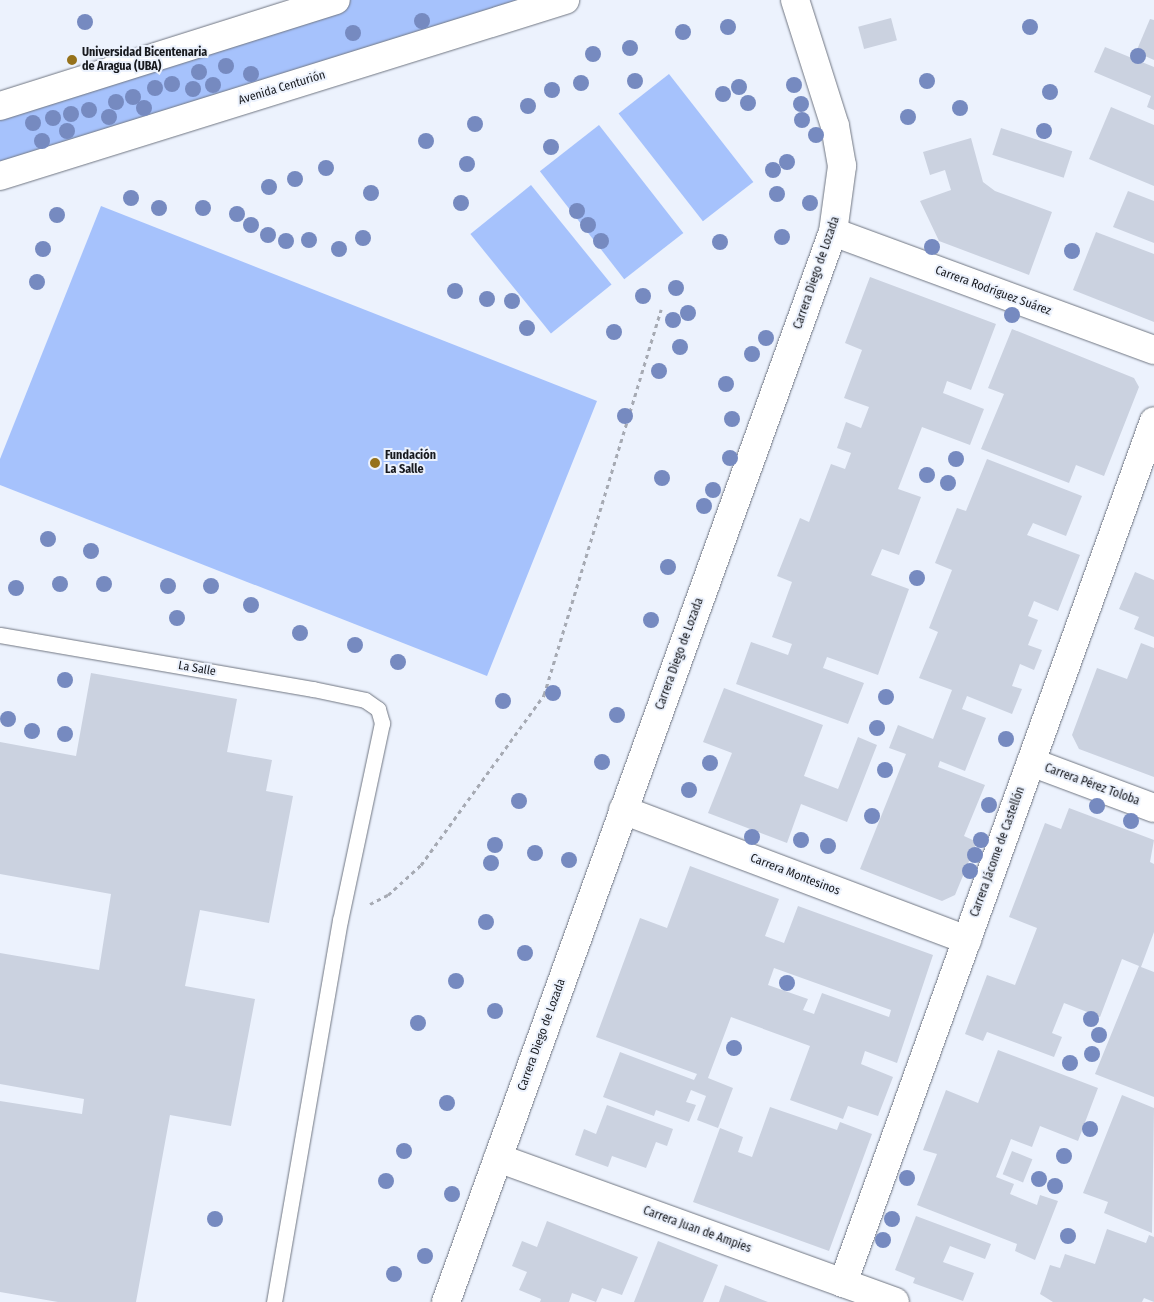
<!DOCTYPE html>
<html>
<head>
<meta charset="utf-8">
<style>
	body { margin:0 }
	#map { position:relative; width:1154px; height:1302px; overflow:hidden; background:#ecf2fd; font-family:"Fira Sans Condensed",sans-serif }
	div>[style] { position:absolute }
	.green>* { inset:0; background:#a6c2fc; transform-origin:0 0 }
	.building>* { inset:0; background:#cbd2e0; transform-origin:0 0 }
	.path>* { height:3px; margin-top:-1.5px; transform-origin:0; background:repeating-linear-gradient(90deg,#a6aab3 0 4px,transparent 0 8px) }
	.roads { filter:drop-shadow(0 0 1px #707682) drop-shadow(0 0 1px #707682) }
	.lane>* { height:15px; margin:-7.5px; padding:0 7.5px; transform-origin:7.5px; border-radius:7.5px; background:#fff }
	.street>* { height:28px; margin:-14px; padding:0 14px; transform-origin:14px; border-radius:14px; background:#fff }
	.trees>* { width:16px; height:16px; margin:-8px; border-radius:50%; background:#768ac0 }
	.dots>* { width:14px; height:14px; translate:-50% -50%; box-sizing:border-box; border:2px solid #ecf2fd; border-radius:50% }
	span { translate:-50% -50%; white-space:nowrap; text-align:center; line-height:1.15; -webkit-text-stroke:4px #ecf2fd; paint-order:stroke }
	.poi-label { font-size:12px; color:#17191e; font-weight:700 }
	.left { translate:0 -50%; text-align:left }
	.street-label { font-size:12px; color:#17191e }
</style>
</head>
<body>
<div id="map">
	<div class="green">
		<div style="clip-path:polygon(336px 0,565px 0,0 176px,0 106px)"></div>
		<div style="left:669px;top:74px;width:137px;height:64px;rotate:52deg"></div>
		<div style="left:599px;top:125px;width:137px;height:75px;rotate:52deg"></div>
		<div style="left:531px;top:185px;width:128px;height:78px;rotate:51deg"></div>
		<div style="clip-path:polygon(101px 206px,597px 401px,487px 676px,0 485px,0 459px)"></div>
	</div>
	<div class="building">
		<div style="left:891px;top:18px;width:23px;height:34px;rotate:75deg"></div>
		<div style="clip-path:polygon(1150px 19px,1154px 20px,1154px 60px,1136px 52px)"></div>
		<div style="clip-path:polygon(1105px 47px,1154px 67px,1154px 110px,1147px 107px,1151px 96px,1094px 72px)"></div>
		<div style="clip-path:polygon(1111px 107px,1154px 125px,1154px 186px,1089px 159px)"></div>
		<div style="left:1001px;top:128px;width:75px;height:28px;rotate:18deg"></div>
		<div style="clip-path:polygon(971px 138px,983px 182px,995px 191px,1052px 212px,1029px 275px,939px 241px,920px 201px,951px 190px,945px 170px,930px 175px,923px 152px)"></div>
		<div style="clip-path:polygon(1128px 191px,1154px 201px,1154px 243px,1113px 227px)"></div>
		<div style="clip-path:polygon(1096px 232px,1154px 254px,1154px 322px,1073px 290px)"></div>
		<div style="clip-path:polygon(870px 277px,996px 324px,971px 390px,947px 381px,943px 393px,984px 409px,970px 445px,922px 427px,898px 489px,921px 497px,899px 555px,882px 549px,871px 575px,909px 589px,878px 675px,827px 657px,823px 668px,864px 683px,848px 724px,736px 684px,751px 642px,788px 655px,792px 644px,772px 637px,792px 582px,777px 576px,800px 518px,809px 522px,831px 464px,845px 469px,851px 453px,837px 448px,846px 422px,861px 428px,869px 407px,844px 398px,862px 350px,845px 343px)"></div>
		<div style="clip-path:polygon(1012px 329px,1134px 378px,1139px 387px,1104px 476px,1076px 465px,1069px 483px,981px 449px,1004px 394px,988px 388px)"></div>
		<div style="clip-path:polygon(987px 459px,1082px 496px,1066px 536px,1033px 523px,1027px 535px,1080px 555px,1058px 611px,1034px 601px,1028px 616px,1038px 620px,1028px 645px,1042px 650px,1034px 670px,1020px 664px,1012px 686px,1022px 689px,1012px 714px,967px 696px,962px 709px,986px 718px,965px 771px,940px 761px,938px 767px,985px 785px,964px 836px,977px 842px,955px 895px,942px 901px,860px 869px,906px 754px,889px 748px,898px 725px,933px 739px,952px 690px,919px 678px,938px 632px,929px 628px,952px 570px,935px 563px,957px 508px,966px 511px)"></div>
		<div style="clip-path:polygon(1135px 572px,1154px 580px,1154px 637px,1134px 629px,1139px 617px,1119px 609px)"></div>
		<div style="clip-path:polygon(1141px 643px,1154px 648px,1154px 777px,1079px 749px,1072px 735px,1097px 668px,1127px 679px)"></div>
		<div style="clip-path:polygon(91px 673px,237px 699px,227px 752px,272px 760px,266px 791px,293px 796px,269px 923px,200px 910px,185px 986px,255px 999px,231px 1126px,170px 1115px,136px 1302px,58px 1302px,0 1292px,0 1101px,82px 1114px,84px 1099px,0 1084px,0 953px,99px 970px,111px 894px,0 874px,0 742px,76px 756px)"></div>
		<div style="clip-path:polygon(724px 688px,823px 725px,804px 776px,838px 789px,858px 737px,877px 745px,847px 822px,801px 804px,787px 843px,708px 813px,732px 753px,703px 742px)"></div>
		<div style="clip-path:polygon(1069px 808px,1154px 840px,1150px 862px,1154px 864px,1154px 932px,1141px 967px,1154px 972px,1154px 1097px,1095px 1074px,1139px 966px,1122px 959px,1100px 1017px,1064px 1003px,1052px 1033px,1062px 1037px,1054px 1057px,987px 1032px,983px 1041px,965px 1034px,987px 975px,1015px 985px,1037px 928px,1009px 917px,1045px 823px,1061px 829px)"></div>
		<div style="clip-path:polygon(evenodd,690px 866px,779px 899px,765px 936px,784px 943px,798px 906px,933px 955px,897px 1063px,865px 1051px,861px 1064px,893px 1077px,878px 1116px,848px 1106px,843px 1119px,790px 1100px,810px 1046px,731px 1017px,708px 1078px,733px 1088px,718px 1128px,697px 1120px,706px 1096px,691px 1090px,686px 1102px,696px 1105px,689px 1122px,656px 1110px,654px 1116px,603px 1097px,620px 1052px,694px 1080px,697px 1074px,596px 1037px,640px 918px,667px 928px,690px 866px,774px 968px,891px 1010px,889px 1017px,822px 993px,814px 1014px,803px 1010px,808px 999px,768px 985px,774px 968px)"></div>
		<div style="clip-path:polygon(998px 1050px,1098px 1088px,1078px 1141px,1040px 1126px,1032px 1147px,1011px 1139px,996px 1177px,1014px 1184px,1010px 1194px,1037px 1205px,1040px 1195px,1058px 1201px,1035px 1260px,1015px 1251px,1017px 1244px,917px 1205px,937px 1154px,923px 1150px,946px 1090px,978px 1103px)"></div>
		<div style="clip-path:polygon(1122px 1095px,1154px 1108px,1152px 1233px,1104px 1213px,1108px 1202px,1083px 1193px)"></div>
		<div style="clip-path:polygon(607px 1105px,673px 1129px,667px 1146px,656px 1142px,646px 1168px,612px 1156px,608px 1167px,575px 1155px,584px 1129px,596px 1134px)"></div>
		<div style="clip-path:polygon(770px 1107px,837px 1130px,840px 1122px,872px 1134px,829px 1251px,693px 1202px,720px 1128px,743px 1137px,738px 1152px,752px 1157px)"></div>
		<div style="left:1012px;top:1151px;width:22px;height:25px;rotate:22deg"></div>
		<div style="clip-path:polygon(916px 1216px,991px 1244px,985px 1259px,950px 1246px,943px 1262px,974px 1273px,963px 1301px,913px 1283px,915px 1278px,895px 1270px)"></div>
		<div style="clip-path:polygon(547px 1221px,638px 1257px,622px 1295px,602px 1288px,596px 1302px,572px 1293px,569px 1302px,540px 1302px,541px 1299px,519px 1290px,527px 1272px,512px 1266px,522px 1241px,537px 1247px)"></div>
		<div style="clip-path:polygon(1107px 1229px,1146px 1243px,1149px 1235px,1154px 1237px,1154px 1302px,1144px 1298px,1142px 1302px,1053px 1302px,1040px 1294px,1050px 1265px,1060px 1268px,1065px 1254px,1095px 1264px)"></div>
		<div style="clip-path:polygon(658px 1241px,718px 1265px,703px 1302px,634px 1302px)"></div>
		<div style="clip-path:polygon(725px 1285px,768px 1302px,719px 1302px)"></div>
	</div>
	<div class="path">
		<div style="left:370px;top:904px;width:20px;rotate:-27deg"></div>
		<div style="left:388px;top:895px;width:45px;rotate:-42.3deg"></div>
		<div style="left:421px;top:865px;width:210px;rotate:-54.1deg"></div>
		<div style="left:544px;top:695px;width:403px;rotate:-73.1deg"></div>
	</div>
	<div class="roads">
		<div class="lane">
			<div style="left:0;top:635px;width:318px;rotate:9.8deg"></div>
			<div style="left:313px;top:689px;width:53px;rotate:11.9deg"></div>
			<div style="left:365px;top:700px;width:16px;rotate:35deg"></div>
			<div style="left:378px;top:709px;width:15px;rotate:74deg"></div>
			<div style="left:382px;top:723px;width:201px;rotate:102deg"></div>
			<div style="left:340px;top:920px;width:388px;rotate:99.8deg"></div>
		</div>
		<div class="street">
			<div style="left:0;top:106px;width:352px;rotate:-17.5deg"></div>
			<div style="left:0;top:176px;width:592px;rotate:-17.3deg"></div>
			<div style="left:833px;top:232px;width:342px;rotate:20.2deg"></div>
			<div style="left:1031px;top:762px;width:131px;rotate:20.5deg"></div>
			<div style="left:623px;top:810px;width:368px;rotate:20.7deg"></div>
			<div style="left:498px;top:1158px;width:422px;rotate:19.9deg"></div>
			<div style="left:843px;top:1283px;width:916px;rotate:-70.16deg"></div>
			<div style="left:446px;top:1302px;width:1138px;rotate:-70.12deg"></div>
			<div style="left:833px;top:232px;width:67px;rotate:-82.2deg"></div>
			<div style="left:842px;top:166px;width:41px;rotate:-99.9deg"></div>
			<div style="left:835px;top:126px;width:132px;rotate:-107.6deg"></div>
		</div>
	</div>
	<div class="trees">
		<div style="left:422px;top:21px"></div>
		<div style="left:85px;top:22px"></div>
		<div style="left:728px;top:27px"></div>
		<div style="left:1030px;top:27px"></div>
		<div style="left:683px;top:32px"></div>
		<div style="left:353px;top:33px"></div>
		<div style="left:630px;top:48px"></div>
		<div style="left:593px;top:54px"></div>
		<div style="left:1138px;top:56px"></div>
		<div style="left:226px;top:66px"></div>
		<div style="left:199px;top:72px"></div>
		<div style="left:251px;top:74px"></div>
		<div style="left:635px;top:81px"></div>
		<div style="left:927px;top:81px"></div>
		<div style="left:581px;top:83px"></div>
		<div style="left:172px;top:84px"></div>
		<div style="left:213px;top:85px"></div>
		<div style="left:794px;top:85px"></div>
		<div style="left:739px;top:87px"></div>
		<div style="left:155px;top:88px"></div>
		<div style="left:193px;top:89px"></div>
		<div style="left:552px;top:90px"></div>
		<div style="left:1050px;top:92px"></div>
		<div style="left:723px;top:94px"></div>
		<div style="left:133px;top:97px"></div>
		<div style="left:116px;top:102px"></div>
		<div style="left:748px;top:103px"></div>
		<div style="left:801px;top:104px"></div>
		<div style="left:528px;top:106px"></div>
		<div style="left:144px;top:108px"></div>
		<div style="left:960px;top:108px"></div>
		<div style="left:89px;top:110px"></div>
		<div style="left:71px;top:114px"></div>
		<div style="left:109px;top:117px"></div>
		<div style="left:908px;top:117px"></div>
		<div style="left:53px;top:118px"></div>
		<div style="left:802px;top:120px"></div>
		<div style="left:33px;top:123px"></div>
		<div style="left:475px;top:124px"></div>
		<div style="left:67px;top:131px"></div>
		<div style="left:1044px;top:131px"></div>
		<div style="left:816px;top:135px"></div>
		<div style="left:42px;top:141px"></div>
		<div style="left:426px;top:141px"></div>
		<div style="left:551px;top:147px"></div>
		<div style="left:787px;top:162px"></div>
		<div style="left:467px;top:164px"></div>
		<div style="left:326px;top:168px"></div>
		<div style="left:773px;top:170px"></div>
		<div style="left:295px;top:179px"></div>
		<div style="left:269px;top:187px"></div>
		<div style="left:371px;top:193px"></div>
		<div style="left:777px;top:194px"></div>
		<div style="left:131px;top:198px"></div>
		<div style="left:461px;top:203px"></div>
		<div style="left:810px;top:203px"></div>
		<div style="left:159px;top:208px"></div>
		<div style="left:203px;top:208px"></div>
		<div style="left:577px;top:211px"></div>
		<div style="left:237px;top:214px"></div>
		<div style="left:57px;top:215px"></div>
		<div style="left:251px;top:225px"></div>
		<div style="left:588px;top:225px"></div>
		<div style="left:268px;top:235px"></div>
		<div style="left:782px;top:237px"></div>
		<div style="left:363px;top:238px"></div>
		<div style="left:309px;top:240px"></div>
		<div style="left:286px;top:241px"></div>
		<div style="left:601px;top:241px"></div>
		<div style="left:720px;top:242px"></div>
		<div style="left:932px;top:247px"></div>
		<div style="left:43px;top:249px"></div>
		<div style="left:339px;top:249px"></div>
		<div style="left:1072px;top:251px"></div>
		<div style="left:37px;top:282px"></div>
		<div style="left:676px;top:288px"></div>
		<div style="left:455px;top:291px"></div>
		<div style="left:643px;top:296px"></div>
		<div style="left:487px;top:299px"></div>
		<div style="left:512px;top:301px"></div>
		<div style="left:688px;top:313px"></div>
		<div style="left:1012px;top:315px"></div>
		<div style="left:673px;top:320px"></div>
		<div style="left:527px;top:328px"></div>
		<div style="left:614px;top:332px"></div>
		<div style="left:766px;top:338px"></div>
		<div style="left:680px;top:347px"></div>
		<div style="left:752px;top:354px"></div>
		<div style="left:659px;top:371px"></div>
		<div style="left:726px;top:384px"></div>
		<div style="left:625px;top:416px"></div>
		<div style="left:732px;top:419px"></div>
		<div style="left:730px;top:458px"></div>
		<div style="left:956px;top:459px"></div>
		<div style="left:927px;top:475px"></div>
		<div style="left:662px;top:478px"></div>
		<div style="left:948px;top:483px"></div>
		<div style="left:713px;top:490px"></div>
		<div style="left:704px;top:506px"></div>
		<div style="left:48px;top:539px"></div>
		<div style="left:91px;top:551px"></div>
		<div style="left:668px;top:567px"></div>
		<div style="left:917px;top:578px"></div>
		<div style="left:60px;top:584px"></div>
		<div style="left:104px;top:584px"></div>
		<div style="left:168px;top:586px"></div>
		<div style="left:211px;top:586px"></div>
		<div style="left:16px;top:588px"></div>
		<div style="left:251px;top:605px"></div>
		<div style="left:177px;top:618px"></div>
		<div style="left:651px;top:620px"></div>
		<div style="left:300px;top:633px"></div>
		<div style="left:355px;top:645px"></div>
		<div style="left:398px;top:662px"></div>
		<div style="left:65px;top:680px"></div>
		<div style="left:553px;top:693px"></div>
		<div style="left:886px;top:697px"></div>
		<div style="left:503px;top:701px"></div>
		<div style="left:617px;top:715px"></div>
		<div style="left:8px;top:719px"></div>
		<div style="left:877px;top:728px"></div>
		<div style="left:32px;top:731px"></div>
		<div style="left:65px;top:734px"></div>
		<div style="left:1006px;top:739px"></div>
		<div style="left:602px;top:762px"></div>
		<div style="left:710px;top:763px"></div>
		<div style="left:885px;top:770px"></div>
		<div style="left:689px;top:790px"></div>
		<div style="left:519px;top:801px"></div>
		<div style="left:989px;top:805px"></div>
		<div style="left:1097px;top:806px"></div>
		<div style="left:872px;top:816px"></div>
		<div style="left:1131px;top:821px"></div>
		<div style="left:752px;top:837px"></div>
		<div style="left:801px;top:840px"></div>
		<div style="left:981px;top:840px"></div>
		<div style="left:495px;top:845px"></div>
		<div style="left:828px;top:846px"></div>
		<div style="left:535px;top:853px"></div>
		<div style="left:975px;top:855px"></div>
		<div style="left:569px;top:860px"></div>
		<div style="left:491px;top:863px"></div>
		<div style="left:970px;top:871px"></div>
		<div style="left:486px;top:922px"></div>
		<div style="left:525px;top:953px"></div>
		<div style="left:456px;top:981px"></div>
		<div style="left:787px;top:983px"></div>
		<div style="left:495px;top:1011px"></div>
		<div style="left:1091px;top:1019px"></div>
		<div style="left:418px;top:1023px"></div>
		<div style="left:1099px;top:1035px"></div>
		<div style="left:734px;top:1048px"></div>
		<div style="left:1092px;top:1054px"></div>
		<div style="left:1070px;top:1063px"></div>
		<div style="left:447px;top:1103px"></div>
		<div style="left:1090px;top:1129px"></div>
		<div style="left:404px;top:1151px"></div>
		<div style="left:1064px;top:1156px"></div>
		<div style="left:907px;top:1178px"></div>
		<div style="left:1039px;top:1179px"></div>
		<div style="left:386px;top:1181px"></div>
		<div style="left:1055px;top:1186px"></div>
		<div style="left:452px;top:1194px"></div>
		<div style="left:215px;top:1219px"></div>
		<div style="left:892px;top:1219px"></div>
		<div style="left:1068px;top:1236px"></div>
		<div style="left:883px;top:1240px"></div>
		<div style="left:425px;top:1256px"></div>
		<div style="left:394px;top:1274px"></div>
	</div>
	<div class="dots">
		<div style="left:72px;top:60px;background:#96721b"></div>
		<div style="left:375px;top:463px;background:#96721b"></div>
	</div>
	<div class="poi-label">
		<span class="left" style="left:82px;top:60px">Universidad Bicentenaria<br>de Aragua (UBA)</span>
		<span class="left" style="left:385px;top:463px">Fundación<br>La Salle</span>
	</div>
	<div class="street-label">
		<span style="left:282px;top:88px;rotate:-17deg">Avenida Centurión</span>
		<span style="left:817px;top:273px;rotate:-71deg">Carrera Diego de Lozada</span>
		<span style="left:993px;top:291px;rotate:20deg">Carrera Rodríguez Suárez</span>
		<span style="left:680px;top:654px;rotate:-70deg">Carrera Diego de Lozada</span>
		<span style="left:197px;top:669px;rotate:10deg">La Salle</span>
		<span style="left:1092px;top:785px;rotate:20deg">Carrera Pérez Toloba</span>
		<span style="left:998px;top:852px;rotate:-70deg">Carrera Jácome de Castellón</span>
		<span style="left:795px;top:875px;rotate:21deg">Carrera Montesinos</span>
		<span style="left:542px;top:1035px;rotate:-70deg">Carrera Diego de Lozada</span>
		<span style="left:697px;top:1230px;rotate:20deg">Carrera Juan de Ampies</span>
	</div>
</div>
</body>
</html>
